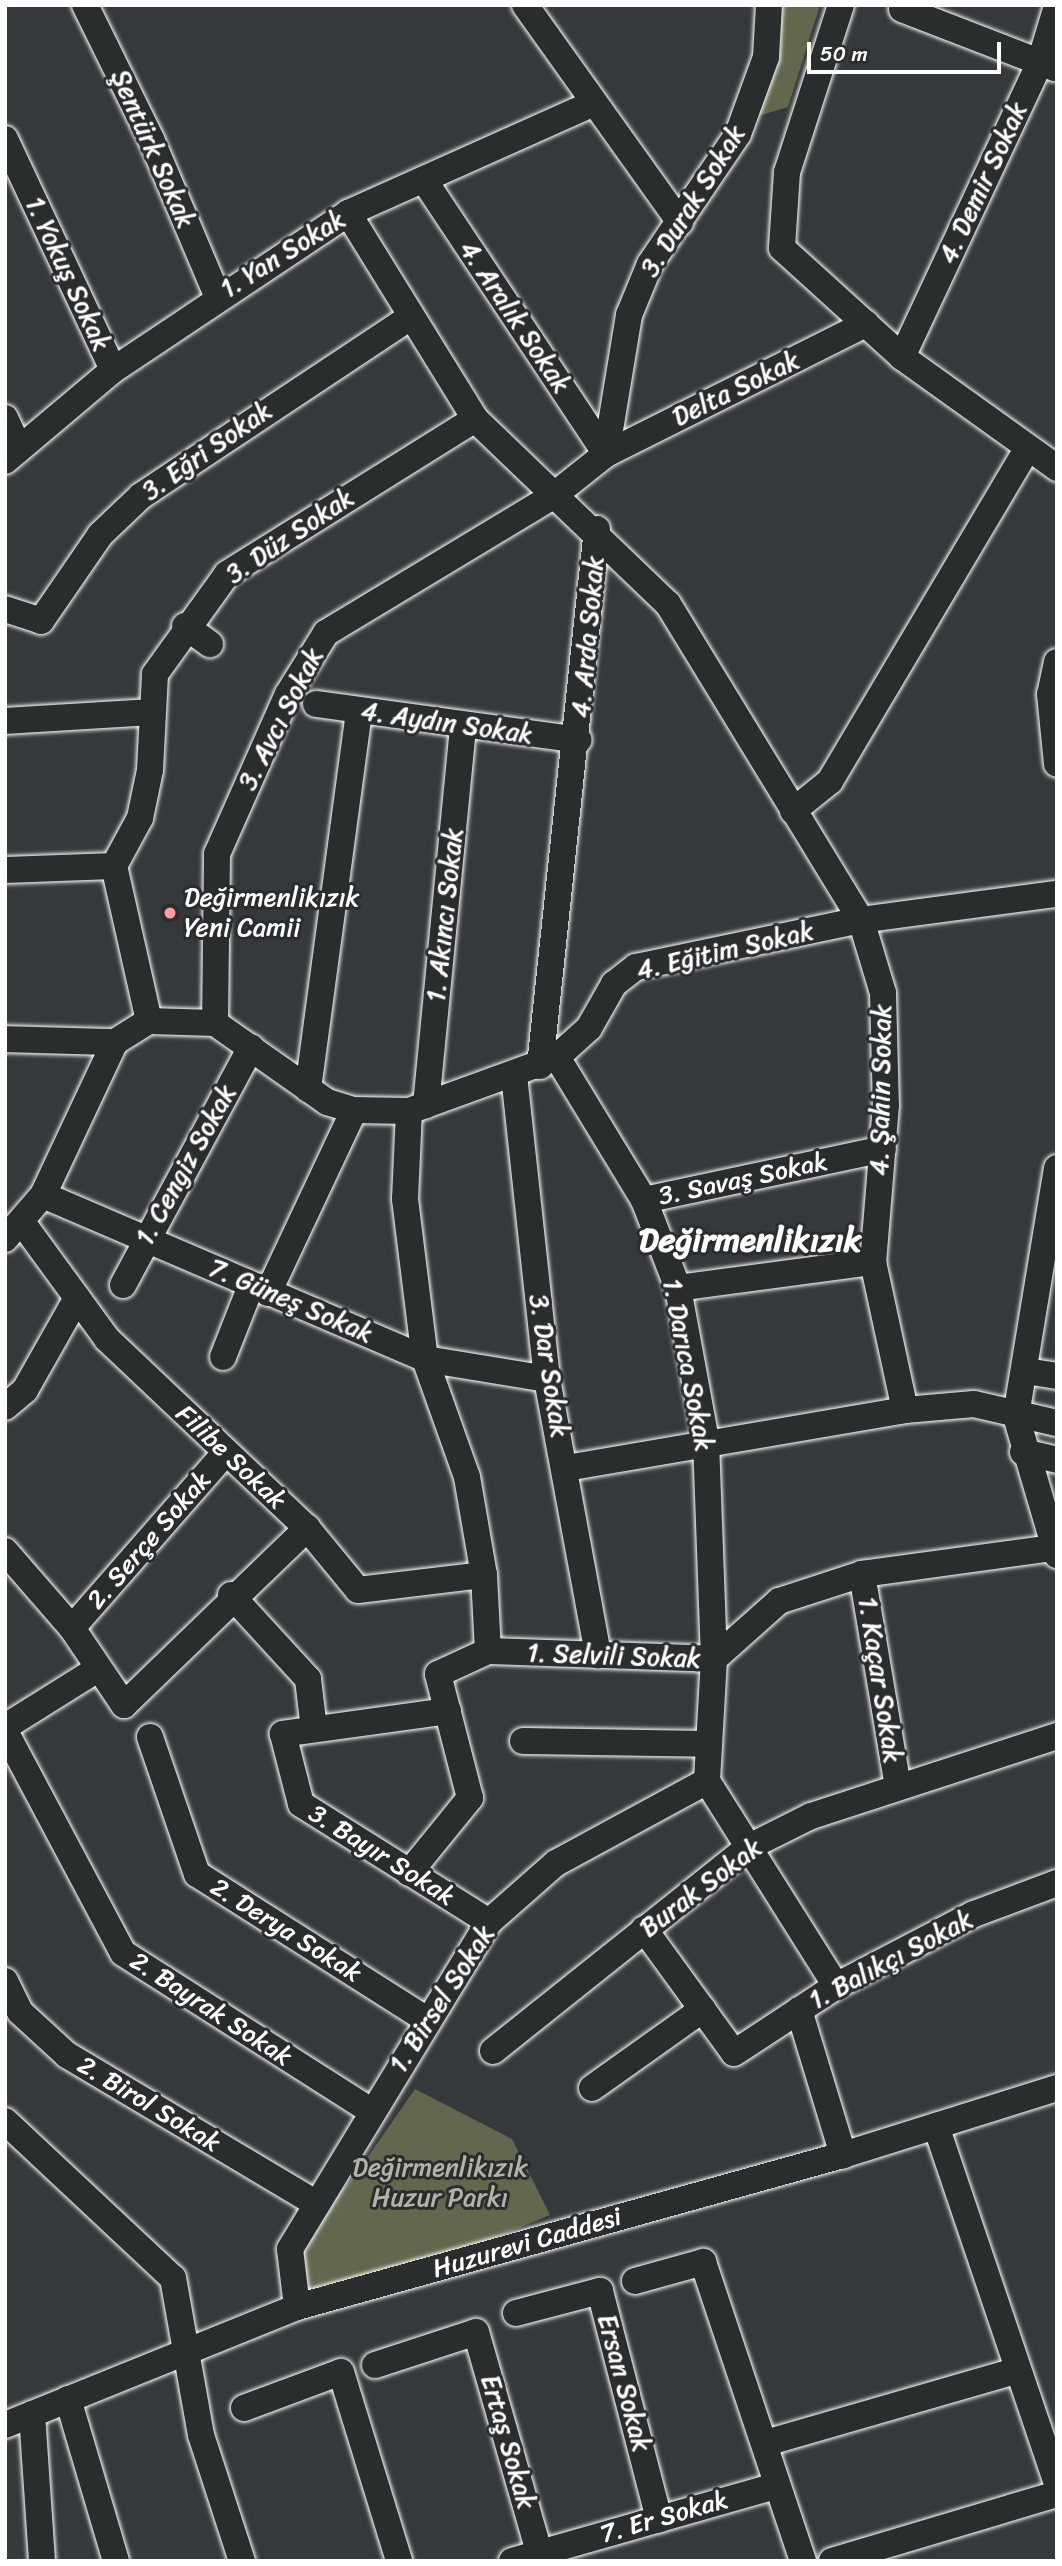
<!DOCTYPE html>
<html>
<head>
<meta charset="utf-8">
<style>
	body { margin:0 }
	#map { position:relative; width:1062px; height:2566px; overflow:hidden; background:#35393c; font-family:Sriracha,sans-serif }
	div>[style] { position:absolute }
	.green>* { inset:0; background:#62684e }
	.roads { filter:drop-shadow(0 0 2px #fff) drop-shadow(0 0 2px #fff) }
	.minor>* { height:26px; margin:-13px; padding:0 13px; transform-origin:13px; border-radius:13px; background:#2a2d2e }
	.dots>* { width:19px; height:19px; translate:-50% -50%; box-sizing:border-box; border:4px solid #2a2d2e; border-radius:50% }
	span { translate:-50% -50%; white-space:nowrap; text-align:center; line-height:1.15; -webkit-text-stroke:6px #2a2d2e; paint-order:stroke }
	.street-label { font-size:26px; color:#fff }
	.poi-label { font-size:26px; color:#fff }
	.left { translate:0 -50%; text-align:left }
	.park-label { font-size:26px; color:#b0b4a6 }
	.district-label { font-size:33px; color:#fff; font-weight:700 }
	.frame { position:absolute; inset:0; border:7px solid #fff; pointer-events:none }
	.scale { position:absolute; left:807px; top:42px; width:194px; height:32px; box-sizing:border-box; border:4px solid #fff; border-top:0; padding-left:9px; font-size:21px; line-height:24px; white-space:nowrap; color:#fff; -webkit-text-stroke:5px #2a2d2e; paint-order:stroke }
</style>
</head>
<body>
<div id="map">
	<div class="green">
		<div style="clip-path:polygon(778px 5px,820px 5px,788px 107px,754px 117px)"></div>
		<div style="clip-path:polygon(415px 2089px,512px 2139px,550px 2215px,389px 2282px,297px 2307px,290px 2249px,356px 2174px)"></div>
	</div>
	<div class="roads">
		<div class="minor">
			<div style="left:85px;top:5px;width:149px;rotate:63.8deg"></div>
			<div style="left:151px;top:139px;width:169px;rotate:67.1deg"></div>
			<div style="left:525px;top:5px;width:267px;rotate:54.5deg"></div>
			<div style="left:841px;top:5px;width:176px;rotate:107.9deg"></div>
			<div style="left:787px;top:172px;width:76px;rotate:93.8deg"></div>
			<div style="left:782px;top:248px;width:162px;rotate:42.2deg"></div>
			<div style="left:902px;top:357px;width:191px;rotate:35.6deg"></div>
			<div style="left:902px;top:9px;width:164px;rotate:21.1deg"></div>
			<div style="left:5px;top:139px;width:255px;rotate:64.9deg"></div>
			<div style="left:424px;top:180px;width:329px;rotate:56.4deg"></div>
			<div style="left:606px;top:454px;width:291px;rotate:-26.6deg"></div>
			<div style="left:348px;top:213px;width:242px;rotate:58.3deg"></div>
			<div style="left:475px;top:419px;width:267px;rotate:43.8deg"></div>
			<div style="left:668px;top:604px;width:370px;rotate:58.6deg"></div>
			<div style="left:861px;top:920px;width:76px;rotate:73.2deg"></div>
			<div style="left:883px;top:993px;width:112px;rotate:88.5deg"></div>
			<div style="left:886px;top:1105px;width:158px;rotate:94.7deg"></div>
			<div style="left:873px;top:1262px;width:151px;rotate:77.8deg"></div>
			<div style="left:905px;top:1410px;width:69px;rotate:-5deg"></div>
			<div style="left:974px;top:1404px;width:85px;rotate:12.9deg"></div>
			<div style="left:902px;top:357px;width:326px;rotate:-64.9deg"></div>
			<div style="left:1040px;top:62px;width:59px;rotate:-73.1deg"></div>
			<div style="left:5px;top:418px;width:33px;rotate:65deg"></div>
			<div style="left:5px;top:461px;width:141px;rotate:-40.1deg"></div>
			<div style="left:113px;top:370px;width:283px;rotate:-33.7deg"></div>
			<div style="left:348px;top:213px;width:269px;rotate:-24.1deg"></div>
			<div style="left:5px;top:609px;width:38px;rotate:18deg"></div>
			<div style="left:41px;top:621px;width:104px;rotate:-55.5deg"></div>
			<div style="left:100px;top:535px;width:57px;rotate:-43.6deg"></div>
			<div style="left:141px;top:496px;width:320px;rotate:-33.6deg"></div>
			<div style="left:185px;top:626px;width:31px;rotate:36deg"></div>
			<div style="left:1057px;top:662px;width:33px;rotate:102deg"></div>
			<div style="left:1050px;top:694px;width:70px;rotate:84.3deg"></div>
			<div style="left:316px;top:704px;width:265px;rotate:7.8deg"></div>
			<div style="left:5px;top:721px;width:147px;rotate:-3.5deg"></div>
			<div style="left:793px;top:811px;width:48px;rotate:-39deg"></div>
			<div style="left:830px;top:781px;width:386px;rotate:-59.3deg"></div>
			<div style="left:5px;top:870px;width:109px;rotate:-2.1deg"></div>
			<div style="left:149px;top:1021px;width:159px;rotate:-102.7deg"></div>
			<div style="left:114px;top:866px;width:55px;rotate:-61.6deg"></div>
			<div style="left:140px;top:818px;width:49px;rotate:-78.2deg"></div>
			<div style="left:150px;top:770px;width:96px;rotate:-87deg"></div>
			<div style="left:155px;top:674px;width:123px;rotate:-54.2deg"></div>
			<div style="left:227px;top:574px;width:292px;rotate:-32deg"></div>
			<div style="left:215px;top:1023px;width:169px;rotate:-89.3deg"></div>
			<div style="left:217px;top:854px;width:175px;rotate:-66.1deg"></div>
			<div style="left:288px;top:694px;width:72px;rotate:-58.1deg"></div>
			<div style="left:326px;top:633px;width:265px;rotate:-31.1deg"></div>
			<div style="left:553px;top:496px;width:68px;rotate:-38.4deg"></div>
			<div style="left:606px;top:454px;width:141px;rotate:-80.6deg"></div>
			<div style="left:629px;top:315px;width:55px;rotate:-67.6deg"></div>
			<div style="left:650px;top:264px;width:157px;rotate:-55.9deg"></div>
			<div style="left:738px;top:134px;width:82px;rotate:-70deg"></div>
			<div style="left:766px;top:57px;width:52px;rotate:-86.7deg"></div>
			<div style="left:5px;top:1039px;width:110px;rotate:1.6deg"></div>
			<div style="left:557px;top:1057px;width:167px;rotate:58.7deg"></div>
			<div style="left:644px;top:1200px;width:94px;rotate:68.9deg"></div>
			<div style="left:678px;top:1288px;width:156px;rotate:79.6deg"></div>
			<div style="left:706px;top:1441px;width:218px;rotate:87.9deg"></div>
			<div style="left:540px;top:1066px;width:540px;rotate:-83.94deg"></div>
			<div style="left:514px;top:1075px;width:306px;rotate:83.8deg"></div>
			<div style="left:547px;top:1379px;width:281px;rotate:79.5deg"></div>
			<div style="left:308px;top:1089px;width:381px;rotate:-82.3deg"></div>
			<div style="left:426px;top:1105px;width:381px;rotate:-84.4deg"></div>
			<div style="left:409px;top:1111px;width:88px;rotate:92.6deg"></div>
			<div style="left:405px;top:1199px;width:161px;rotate:82.9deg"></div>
			<div style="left:425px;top:1359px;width:125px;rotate:70.4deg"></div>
			<div style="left:467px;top:1477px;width:99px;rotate:80.2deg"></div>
			<div style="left:484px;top:1575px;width:76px;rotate:87deg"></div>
			<div style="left:488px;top:1651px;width:226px;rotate:2deg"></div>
			<div style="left:714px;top:1659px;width:122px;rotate:93.3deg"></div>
			<div style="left:707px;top:1781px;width:242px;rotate:57.8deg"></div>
			<div style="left:1057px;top:1168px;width:251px;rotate:99.4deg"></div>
			<div style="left:1016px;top:1416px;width:145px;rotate:73.6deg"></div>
			<div style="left:43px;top:1195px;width:416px;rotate:23.2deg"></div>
			<div style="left:425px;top:1359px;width:124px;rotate:9.3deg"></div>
			<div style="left:644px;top:1200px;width:244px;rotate:-12deg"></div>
			<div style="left:24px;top:1225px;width:141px;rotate:53.9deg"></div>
			<div style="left:107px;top:1339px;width:275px;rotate:43.4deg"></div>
			<div style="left:307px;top:1528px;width:80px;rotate:50.6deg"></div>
			<div style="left:358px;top:1590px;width:127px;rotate:-6.8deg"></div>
			<div style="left:5px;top:1239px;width:58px;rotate:-49.2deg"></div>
			<div style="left:43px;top:1195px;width:169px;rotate:-64.8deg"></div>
			<div style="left:115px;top:1042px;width:40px;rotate:-32deg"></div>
			<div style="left:149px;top:1021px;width:66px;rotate:1.7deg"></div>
			<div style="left:215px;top:1023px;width:137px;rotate:35.2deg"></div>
			<div style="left:327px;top:1102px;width:28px;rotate:17deg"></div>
			<div style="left:354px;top:1110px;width:55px;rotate:1deg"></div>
			<div style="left:409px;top:1111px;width:158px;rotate:-20deg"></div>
			<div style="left:557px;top:1057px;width:43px;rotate:-42.2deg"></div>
			<div style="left:589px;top:1028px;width:51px;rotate:-60.4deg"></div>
			<div style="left:614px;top:984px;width:28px;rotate:-38deg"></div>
			<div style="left:636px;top:967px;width:230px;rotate:-11.8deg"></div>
			<div style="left:861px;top:920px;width:197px;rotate:-7.6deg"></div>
			<div style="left:123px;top:1285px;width:270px;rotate:-61.7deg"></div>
			<div style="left:678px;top:1288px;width:197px;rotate:-7.6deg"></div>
			<div style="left:268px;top:1293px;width:202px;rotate:-64.8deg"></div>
			<div style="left:223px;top:1357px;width:76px;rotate:-68.5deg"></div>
			<div style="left:1026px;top:1371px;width:31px;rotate:9deg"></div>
			<div style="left:5px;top:1407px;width:26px;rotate:-40deg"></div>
			<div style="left:25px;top:1390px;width:106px;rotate:-60.5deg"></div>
			<div style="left:1023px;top:1452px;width:35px;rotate:13deg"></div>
			<div style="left:566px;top:1468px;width:344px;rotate:-9.7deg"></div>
			<div style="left:5px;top:1551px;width:102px;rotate:49deg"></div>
			<div style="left:72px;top:1628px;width:93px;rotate:56deg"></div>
			<div style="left:124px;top:1705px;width:255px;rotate:-44deg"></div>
			<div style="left:862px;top:1574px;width:215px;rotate:80.4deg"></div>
			<div style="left:231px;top:1595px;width:114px;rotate:47.5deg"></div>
			<div style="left:308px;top:1679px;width:50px;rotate:83.2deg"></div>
			<div style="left:72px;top:1628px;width:234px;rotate:-48.8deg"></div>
			<div style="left:714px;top:1659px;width:87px;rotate:-41.7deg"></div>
			<div style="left:779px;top:1601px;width:87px;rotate:-18deg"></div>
			<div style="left:862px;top:1574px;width:193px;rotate:-7.8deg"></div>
			<div style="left:448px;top:1711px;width:167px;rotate:172.1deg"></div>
			<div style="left:283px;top:1734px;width:72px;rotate:75.6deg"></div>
			<div style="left:301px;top:1804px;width:222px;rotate:32.1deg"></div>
			<div style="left:5px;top:1727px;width:107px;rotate:-32.1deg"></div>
			<div style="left:5px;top:1731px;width:251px;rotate:62deg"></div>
			<div style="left:123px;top:1953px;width:292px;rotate:32.5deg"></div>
			<div style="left:150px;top:1737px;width:145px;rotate:71.1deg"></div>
			<div style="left:197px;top:1874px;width:272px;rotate:32.4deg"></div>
			<div style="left:523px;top:1741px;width:186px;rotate:0.9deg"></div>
			<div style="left:409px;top:1873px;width:97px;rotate:-50.9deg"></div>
			<div style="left:470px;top:1798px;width:128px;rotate:-104.5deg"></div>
			<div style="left:438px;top:1674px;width:55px;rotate:-24.7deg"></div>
			<div style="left:644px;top:1929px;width:153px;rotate:54deg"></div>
			<div style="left:734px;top:2053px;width:122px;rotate:-33.3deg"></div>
			<div style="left:836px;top:1986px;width:156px;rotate:-27.6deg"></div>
			<div style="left:974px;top:1914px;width:89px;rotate:-20.5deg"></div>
			<div style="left:5px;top:1981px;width:34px;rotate:64deg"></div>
			<div style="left:20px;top:2012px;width:64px;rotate:42.5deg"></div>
			<div style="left:67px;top:2055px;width:289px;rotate:30.8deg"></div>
			<div style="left:799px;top:2010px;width:152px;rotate:73.1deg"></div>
			<div style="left:493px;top:2051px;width:327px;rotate:-38.6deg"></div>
			<div style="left:749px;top:1847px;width:69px;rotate:-26.6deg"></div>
			<div style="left:811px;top:1816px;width:259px;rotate:-18deg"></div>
			<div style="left:592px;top:2088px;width:136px;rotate:-35.4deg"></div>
			<div style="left:5px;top:2121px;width:230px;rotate:43.1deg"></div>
			<div style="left:173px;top:2278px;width:159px;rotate:79.9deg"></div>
			<div style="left:201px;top:2435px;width:133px;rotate:72deg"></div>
			<div style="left:936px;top:2126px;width:378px;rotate:71.3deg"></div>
			<div style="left:635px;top:2281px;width:71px;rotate:-15.6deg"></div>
			<div style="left:703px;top:2262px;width:315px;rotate:71.5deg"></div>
			<div style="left:297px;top:2307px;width:58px;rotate:-96.9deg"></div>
			<div style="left:290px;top:2249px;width:383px;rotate:-58.7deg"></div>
			<div style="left:489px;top:1922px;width:89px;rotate:-41.4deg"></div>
			<div style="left:556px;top:1863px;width:172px;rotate:-28.5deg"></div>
			<div style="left:516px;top:2313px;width:87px;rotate:-14.7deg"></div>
			<div style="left:600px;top:2291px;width:236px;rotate:75.5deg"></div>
			<div style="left:375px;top:2365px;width:106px;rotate:-18.1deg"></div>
			<div style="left:476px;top:2332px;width:229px;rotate:74deg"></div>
			<div style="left:68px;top:2399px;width:169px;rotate:73.5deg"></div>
			<div style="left:244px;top:2408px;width:103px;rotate:-20.4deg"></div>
			<div style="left:341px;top:2372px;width:198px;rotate:72.9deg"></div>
			<div style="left:32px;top:2414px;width:147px;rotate:86.1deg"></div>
			<div style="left:5px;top:2425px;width:315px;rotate:-22deg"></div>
			<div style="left:297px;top:2307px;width:567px;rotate:-15.56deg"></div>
			<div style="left:843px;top:2155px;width:224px;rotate:-17.4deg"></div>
			<div style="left:766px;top:2443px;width:259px;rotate:-16.1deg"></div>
			<div style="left:512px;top:2561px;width:274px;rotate:-15.9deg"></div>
			<div style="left:832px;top:2561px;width:235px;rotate:-16.6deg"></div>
		</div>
	</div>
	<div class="dots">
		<div style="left:170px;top:913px;background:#ff9aa2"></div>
	</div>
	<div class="street-label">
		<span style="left:153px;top:149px;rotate:66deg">Şentürk Sokak</span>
		<span style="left:983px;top:183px;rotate:-65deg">4. Demir Sokak</span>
		<span style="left:693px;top:201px;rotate:-58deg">3. Durak Sokak</span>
		<span style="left:283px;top:254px;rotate:-32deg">1. Yan Sokak</span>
		<span style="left:68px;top:274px;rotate:65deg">1. Yokuş Sokak</span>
		<span style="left:515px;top:317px;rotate:56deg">4. Aralık Sokak</span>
		<span style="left:736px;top:389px;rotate:-26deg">Delta Sokak</span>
		<span style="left:207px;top:451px;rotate:-35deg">3. Eğri Sokak</span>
		<span style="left:290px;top:536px;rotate:-34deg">3. Düz Sokak</span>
		<span style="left:588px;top:637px;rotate:-85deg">4. Arda Sokak</span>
		<span style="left:281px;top:719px;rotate:-63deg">3. Avcı Sokak</span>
		<span style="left:447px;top:723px;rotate:8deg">4. Aydın Sokak</span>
		<span style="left:445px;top:915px;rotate:-84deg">1. Akıncı Sokak</span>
		<span style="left:725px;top:951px;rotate:-13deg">4. Eğitim Sokak</span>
		<span style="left:881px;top:1090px;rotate:-89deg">4. Şahin Sokak</span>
		<span style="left:186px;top:1165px;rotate:-61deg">1. Cengiz Sokak</span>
		<span style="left:743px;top:1179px;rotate:-12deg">3. Savaş Sokak</span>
		<span style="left:291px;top:1301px;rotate:23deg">7. Güneş Sokak</span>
		<span style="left:688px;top:1365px;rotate:79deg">1. Darıca Sokak</span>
		<span style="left:549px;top:1366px;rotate:81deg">3. Dar Sokak</span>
		<span style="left:231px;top:1457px;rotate:43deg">Filibe Sokak</span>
		<span style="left:149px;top:1540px;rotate:-49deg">2. Serçe Sokak</span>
		<span style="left:614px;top:1656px;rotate:2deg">1. Selvili Sokak</span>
		<span style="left:880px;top:1680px;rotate:81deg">1. Kaçar Sokak</span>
		<span style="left:382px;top:1855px;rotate:32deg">3. Bayır Sokak</span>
		<span style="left:701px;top:1888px;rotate:-37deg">Burak Sokak</span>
		<span style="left:286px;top:1930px;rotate:32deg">2. Derya Sokak</span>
		<span style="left:891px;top:1960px;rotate:-28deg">1. Balıkçı Sokak</span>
		<span style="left:442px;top:1999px;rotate:-57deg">1. Birsel Sokak</span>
		<span style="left:211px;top:2009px;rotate:33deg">2. Bayrak Sokak</span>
		<span style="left:149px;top:2104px;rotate:31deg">2. Birol Sokak</span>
		<span style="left:527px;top:2243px;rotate:-16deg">Huzurevi Caddesi</span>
		<span style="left:624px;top:2383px;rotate:75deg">Ersan Sokak</span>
		<span style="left:508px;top:2442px;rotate:74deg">Ertaş Sokak</span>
		<span style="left:664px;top:2517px;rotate:-16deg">7. Er Sokak</span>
	</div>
	<div class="poi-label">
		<span class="left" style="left:184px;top:913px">Değirmenlikızık<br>Yeni Camii</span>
	</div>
	<div class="park-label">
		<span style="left:440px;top:2183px">Değirmenlikızık<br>Huzur Parkı</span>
	</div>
	<div class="district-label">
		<span style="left:750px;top:1241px">Değirmenlikızık</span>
	</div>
	<div class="frame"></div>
	<div class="scale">50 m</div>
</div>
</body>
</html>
